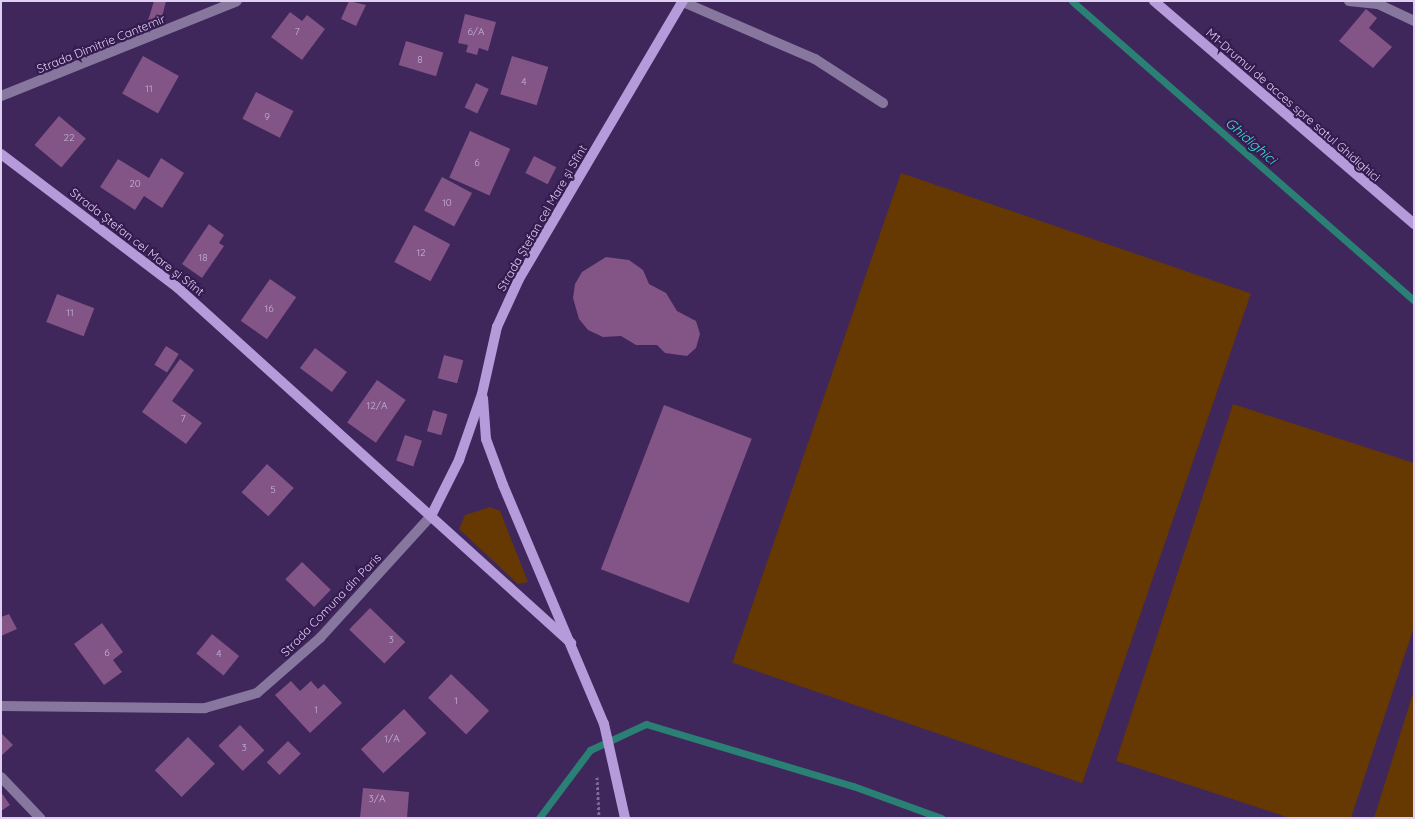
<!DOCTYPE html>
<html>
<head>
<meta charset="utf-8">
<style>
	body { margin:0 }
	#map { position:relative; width:1415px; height:819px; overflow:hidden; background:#3f265b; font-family:Quicksand,sans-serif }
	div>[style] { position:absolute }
	.green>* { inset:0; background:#653901; transform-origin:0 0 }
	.stream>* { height:7px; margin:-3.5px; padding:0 3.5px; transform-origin:3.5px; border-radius:3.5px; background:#2a8075 }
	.building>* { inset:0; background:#825586; transform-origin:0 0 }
	.path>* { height:3px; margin-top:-1.5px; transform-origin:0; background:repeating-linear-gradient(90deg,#7f6b98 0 2.5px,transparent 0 5px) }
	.lane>* { height:10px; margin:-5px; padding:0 5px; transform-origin:5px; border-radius:5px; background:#87779e }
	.street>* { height:10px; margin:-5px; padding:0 5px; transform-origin:5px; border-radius:5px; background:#87779e }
	.secondary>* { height:10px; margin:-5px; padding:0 5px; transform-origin:5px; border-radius:5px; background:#b69bda }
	span { translate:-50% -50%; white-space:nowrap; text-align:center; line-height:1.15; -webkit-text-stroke:4.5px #351b50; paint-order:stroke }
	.number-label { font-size:10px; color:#c7b1d6 }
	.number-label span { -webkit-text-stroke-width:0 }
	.street-label { font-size:12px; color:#ded0f1 }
	.water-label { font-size:14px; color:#36ddcb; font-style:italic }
	.frame { position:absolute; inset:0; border:2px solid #ded0f1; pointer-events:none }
</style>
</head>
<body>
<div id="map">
	<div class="green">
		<div style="left:901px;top:173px;width:370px;height:518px;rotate:19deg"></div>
		<div style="clip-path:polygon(1233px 404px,1414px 463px,1414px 627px,1351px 818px,1290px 818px,1116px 761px)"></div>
		<div style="clip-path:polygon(490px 507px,500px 511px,528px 582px,518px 584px,459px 529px,465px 515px)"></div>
		<div style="clip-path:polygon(1414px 690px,1414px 818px,1374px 818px)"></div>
	</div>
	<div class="stream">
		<div style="left:1072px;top:1px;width:454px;rotate:41.2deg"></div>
		<div style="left:539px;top:818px;width:85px;rotate:-53.1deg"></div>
		<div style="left:590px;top:750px;width:62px;rotate:-24.9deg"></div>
		<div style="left:646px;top:724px;width:216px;rotate:16.7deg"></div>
		<div style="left:853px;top:786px;width:94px;rotate:20deg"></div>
	</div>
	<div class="building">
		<div style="clip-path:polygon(154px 1px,166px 1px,161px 21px,146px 27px)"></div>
		<div style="clip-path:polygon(349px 1px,366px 5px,356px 26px,341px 19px)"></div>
		<div style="clip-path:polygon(1366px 9px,1377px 18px,1369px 28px,1392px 47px,1373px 68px,1339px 41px)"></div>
		<div style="clip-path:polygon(290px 12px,302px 21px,307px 15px,325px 29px,302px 60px,271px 37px)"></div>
		<div style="clip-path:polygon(465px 14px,496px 22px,488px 51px,479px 48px,477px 55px,466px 52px,468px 45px,458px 43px)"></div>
		<div style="left:406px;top:41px;width:39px;height:25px;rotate:17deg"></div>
		<div style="left:143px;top:56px;width:41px;height:43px;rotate:29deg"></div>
		<div style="left:512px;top:56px;width:38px;height:40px;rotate:17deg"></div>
		<div style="left:476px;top:83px;width:14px;height:27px;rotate:25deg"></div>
		<div style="left:256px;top:92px;width:42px;height:30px;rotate:27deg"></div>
		<div style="left:59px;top:116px;width:35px;height:38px;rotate:40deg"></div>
		<div style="left:470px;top:131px;width:44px;height:51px;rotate:24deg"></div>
		<div style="left:534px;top:156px;width:25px;height:19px;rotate:27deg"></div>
		<div style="clip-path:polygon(161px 158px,184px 173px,162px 208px,144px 196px,135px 210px,100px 187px,118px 159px,149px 178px)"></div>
		<div style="left:442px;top:177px;width:34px;height:38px;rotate:28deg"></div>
		<div style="clip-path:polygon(209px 224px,224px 235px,219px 243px,224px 246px,202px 278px,182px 264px)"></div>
		<div style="left:414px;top:225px;width:41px;height:42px;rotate:28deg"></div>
		<div style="clip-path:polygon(606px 257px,629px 260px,643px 270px,649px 284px,666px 293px,677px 311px,696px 321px,700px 334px,696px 348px,687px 356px,665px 353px,657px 345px,636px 345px,621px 336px,603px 337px,588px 330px,579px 319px,573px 298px,575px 284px,582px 272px)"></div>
		<div style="left:270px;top:279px;width:32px;height:51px;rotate:35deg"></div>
		<div style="left:57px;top:294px;width:40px;height:30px;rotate:21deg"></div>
		<div style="left:166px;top:346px;width:15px;height:22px;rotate:32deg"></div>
		<div style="left:315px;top:348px;width:40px;height:25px;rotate:37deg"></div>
		<div style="left:444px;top:355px;width:20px;height:24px;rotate:15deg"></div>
		<div style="clip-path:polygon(180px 359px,194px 370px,172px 401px,202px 423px,186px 444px,142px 412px)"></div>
		<div style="left:377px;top:380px;width:35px;height:52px;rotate:35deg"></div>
		<div style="left:664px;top:405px;width:94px;height:176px;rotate:21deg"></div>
		<div style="left:433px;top:410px;width:15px;height:22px;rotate:16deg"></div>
		<div style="left:405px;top:435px;width:18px;height:27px;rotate:19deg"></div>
		<div style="left:267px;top:464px;width:36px;height:38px;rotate:42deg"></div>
		<div style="left:302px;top:562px;width:40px;height:24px;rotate:44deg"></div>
		<div style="left:370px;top:608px;width:49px;height:30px;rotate:44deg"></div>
		<div style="clip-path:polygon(9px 614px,17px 629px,1px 636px,1px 617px)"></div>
		<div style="clip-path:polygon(102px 623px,123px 652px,113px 660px,122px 672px,104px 685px,74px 644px)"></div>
		<div style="left:212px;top:634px;width:35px;height:25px;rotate:39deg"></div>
		<div style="left:451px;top:674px;width:53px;height:33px;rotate:44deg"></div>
		<div style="clip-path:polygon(291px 681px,300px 691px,311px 681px,318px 689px,324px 684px,342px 703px,310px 733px,275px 695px)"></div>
		<div style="left:404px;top:709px;width:33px;height:59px;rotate:47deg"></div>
		<div style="left:240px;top:725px;width:35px;height:30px;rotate:46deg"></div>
		<div style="clip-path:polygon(1px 733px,13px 745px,1px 756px)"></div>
		<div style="left:188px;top:737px;width:38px;height:47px;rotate:45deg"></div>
		<div style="left:288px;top:741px;width:18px;height:30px;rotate:45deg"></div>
		<div style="clip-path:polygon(363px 788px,409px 792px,407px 818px,360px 818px)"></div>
		<div style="clip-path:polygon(1px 792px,10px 805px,1px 811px)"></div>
	</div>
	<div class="path">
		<div style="left:597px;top:777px;width:41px;rotate:87.2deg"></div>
	</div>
	<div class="lane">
		<div style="left:683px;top:2px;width:144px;rotate:23.4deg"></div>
		<div style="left:815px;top:59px;width:81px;rotate:32.9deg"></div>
	</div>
	<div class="street">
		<div style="left:1349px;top:1px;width:29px;rotate:6deg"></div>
		<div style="left:1378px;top:4px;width:40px;rotate:25deg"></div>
		<div style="left:1px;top:96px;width:254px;rotate:-21.9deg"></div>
		<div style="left:1px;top:706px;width:204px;rotate:0.6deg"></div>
		<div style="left:205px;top:708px;width:54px;rotate:-16.1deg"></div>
		<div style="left:257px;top:693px;width:84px;rotate:-41.1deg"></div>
		<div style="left:320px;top:638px;width:165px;rotate:-47.7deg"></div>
		<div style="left:1px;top:777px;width:57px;rotate:46.4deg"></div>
	</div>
	<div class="secondary">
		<div style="left:1154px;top:1px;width:343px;rotate:40.6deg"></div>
		<div style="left:1px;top:154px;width:222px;rotate:37.1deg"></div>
		<div style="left:178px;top:288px;width:530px;rotate:42.09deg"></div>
		<div style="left:483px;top:398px;width:41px;rotate:85.8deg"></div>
		<div style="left:486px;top:439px;width:49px;rotate:69.7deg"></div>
		<div style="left:503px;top:485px;width:259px;rotate:67.1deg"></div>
		<div style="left:604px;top:724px;width:96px;rotate:77.4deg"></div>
		<div style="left:431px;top:516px;width:63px;rotate:-63.4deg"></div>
		<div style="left:459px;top:460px;width:70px;rotate:-70.8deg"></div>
		<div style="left:482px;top:394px;width:69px;rotate:-77.4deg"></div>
		<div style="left:497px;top:327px;width:53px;rotate:-65.4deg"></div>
		<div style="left:519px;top:279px;width:323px;rotate:-59.5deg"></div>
	</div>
	<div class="number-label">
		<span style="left:297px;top:32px">7</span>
		<span style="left:476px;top:32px">6/A</span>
		<span style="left:420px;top:60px">8</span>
		<span style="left:524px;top:82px">4</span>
		<span style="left:149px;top:89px">11</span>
		<span style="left:267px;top:117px">9</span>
		<span style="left:69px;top:138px">22</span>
		<span style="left:477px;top:163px">6</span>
		<span style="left:135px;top:184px">20</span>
		<span style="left:447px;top:203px">10</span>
		<span style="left:421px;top:253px">12</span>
		<span style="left:203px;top:258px">18</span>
		<span style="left:269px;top:309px">16</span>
		<span style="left:70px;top:313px">11</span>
		<span style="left:377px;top:406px">12/A</span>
		<span style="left:183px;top:419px">7</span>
		<span style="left:273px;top:490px">5</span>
		<span style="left:391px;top:640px">3</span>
		<span style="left:107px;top:653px">6</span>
		<span style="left:219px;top:654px">4</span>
		<span style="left:456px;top:701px">1</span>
		<span style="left:316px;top:710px">1</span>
		<span style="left:392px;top:739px">1/A</span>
		<span style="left:244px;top:748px">3</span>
		<span style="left:377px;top:799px">3/A</span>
	</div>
	<div class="street-label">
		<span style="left:101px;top:44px;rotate:-22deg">Strada Dimitrie Cantemir</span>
		<span style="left:1293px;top:105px;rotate:41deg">M1-Drumul de acces spre satul Ghidighici</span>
		<span style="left:542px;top:218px;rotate:-60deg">Strada Ștefan cel Mare și Sfînt</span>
		<span style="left:137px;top:242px;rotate:38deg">Strada Ștefan cel Mare și Sfînt</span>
		<span style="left:331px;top:605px;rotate:-46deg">Strada Comuna din Paris</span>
	</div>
	<div class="water-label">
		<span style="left:1251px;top:141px;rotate:41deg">Ghidighici</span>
	</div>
	<div class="frame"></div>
</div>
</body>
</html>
